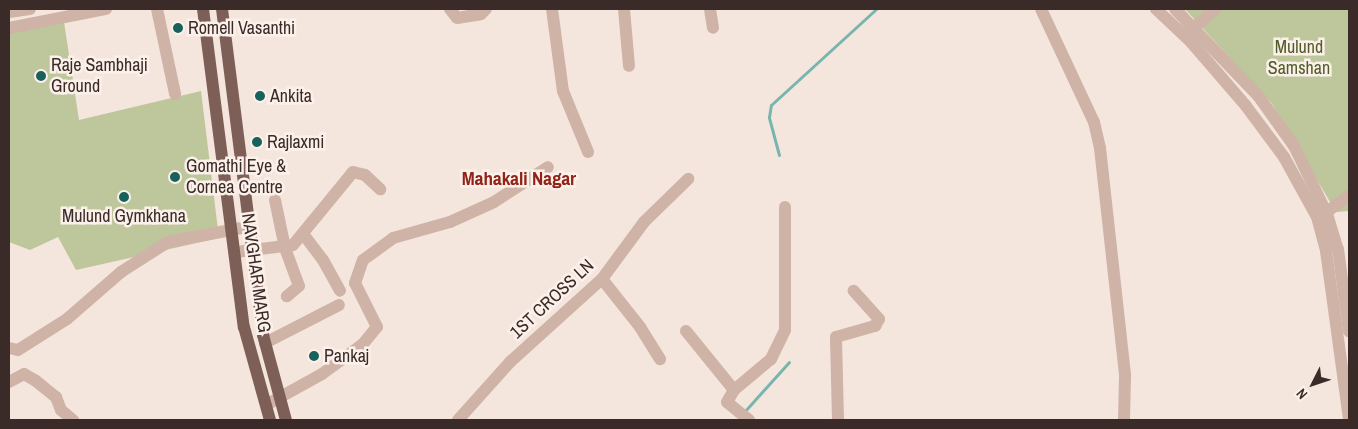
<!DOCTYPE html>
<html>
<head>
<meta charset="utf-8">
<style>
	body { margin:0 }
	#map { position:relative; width:1358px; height:429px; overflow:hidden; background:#f5e6dd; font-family:"Archivo Narrow",sans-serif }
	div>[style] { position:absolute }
	.green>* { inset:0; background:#bec69b }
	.stream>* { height:3px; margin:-1.5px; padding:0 1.5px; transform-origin:1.5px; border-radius:1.5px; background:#78b5af }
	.minor>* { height:12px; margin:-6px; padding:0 6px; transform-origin:6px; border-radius:6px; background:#cfb3a7 }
	.major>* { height:12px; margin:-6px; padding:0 6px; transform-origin:6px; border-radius:6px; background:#7e5f58 }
	.dots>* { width:14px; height:14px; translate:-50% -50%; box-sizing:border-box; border:2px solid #fcf1ea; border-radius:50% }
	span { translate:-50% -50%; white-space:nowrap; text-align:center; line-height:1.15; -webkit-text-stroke:5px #fcf1ea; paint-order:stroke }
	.poi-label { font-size:18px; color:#3a2b28 }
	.left { translate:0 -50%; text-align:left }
	.park-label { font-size:18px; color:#515c29 }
	.street-label { font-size:18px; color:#3a2b28 }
	.neighbourhood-label { font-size:19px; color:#922318; font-weight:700 }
	.frame { position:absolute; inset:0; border:10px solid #3a2b28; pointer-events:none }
	.north { position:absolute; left:1288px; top:359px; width:50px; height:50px; -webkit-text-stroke:4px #fcf1ea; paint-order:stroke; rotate:229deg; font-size:14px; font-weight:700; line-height:20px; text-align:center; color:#3a2b28 }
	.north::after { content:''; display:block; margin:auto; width:18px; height:22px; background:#3a2b28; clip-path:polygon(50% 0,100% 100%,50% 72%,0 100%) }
</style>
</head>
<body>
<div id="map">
	<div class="green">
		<div style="clip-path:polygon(1185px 9px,1349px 9px,1349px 211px,1336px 212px,1272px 104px)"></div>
		<div style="clip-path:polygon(64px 22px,79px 120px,201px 91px,219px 238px,76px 270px,58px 237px,30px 250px,9px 242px,9px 32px)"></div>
	</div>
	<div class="stream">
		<div style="left:779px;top:155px;width:39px;rotate:-105deg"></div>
		<div style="left:769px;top:117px;width:12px;rotate:-81deg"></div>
		<div style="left:771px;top:105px;width:142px;rotate:-42.4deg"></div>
		<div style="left:744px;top:412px;width:67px;rotate:-48deg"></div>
	</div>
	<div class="minor">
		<div style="left:157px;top:9px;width:87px;rotate:78deg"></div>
		<div style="left:450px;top:9px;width:11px;rotate:52deg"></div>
		<div style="left:457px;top:18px;width:24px;rotate:-9deg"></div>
		<div style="left:481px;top:14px;width:7px;rotate:-45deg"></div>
		<div style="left:552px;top:9px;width:83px;rotate:82.4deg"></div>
		<div style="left:563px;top:91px;width:66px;rotate:67.7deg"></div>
		<div style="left:624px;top:9px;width:57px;rotate:85deg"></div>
		<div style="left:710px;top:9px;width:19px;rotate:81deg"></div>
		<div style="left:1041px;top:9px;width:125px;rotate:64.9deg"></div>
		<div style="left:1094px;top:122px;width:27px;rotate:77deg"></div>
		<div style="left:1100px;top:148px;width:229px;rotate:83.7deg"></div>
		<div style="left:1125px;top:376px;width:44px;rotate:91.3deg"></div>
		<div style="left:1156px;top:9px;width:48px;rotate:43.3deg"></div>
		<div style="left:1191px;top:42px;width:84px;rotate:49.3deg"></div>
		<div style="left:1246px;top:106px;width:64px;rotate:53.3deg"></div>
		<div style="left:1284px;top:157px;width:68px;rotate:61.2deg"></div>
		<div style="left:1317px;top:217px;width:35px;rotate:75deg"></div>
		<div style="left:1326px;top:251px;width:170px;rotate:82.2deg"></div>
		<div style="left:1175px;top:9px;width:122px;rotate:46.3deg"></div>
		<div style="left:1259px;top:97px;width:60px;rotate:54.5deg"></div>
		<div style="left:1294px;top:146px;width:76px;rotate:64.1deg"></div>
		<div style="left:1327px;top:214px;width:37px;rotate:73deg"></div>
		<div style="left:1338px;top:249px;width:83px;rotate:82.4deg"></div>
		<div style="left:9px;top:12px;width:21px;rotate:-8deg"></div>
		<div style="left:9px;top:28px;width:99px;rotate:-11.1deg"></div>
		<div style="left:1189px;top:32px;width:35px;rotate:-41deg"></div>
		<div style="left:275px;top:200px;width:49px;rotate:78.2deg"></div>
		<div style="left:285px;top:248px;width:40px;rotate:69.8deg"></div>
		<div style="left:299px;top:286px;width:16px;rotate:140deg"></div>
		<div style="left:1321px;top:216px;width:34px;rotate:-36deg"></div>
		<div style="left:304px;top:235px;width:31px;rotate:53deg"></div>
		<div style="left:323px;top:260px;width:35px;rotate:61deg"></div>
		<div style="left:236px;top:252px;width:57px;rotate:-7deg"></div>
		<div style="left:293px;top:245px;width:94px;rotate:-50.6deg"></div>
		<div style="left:353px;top:172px;width:12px;rotate:14deg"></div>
		<div style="left:365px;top:175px;width:21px;rotate:43deg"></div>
		<div style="left:602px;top:279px;width:61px;rotate:51.6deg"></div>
		<div style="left:640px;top:327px;width:38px;rotate:58deg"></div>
		<div style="left:686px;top:331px;width:76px;rotate:50.9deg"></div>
		<div style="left:265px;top:343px;width:83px;rotate:-27.2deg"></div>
		<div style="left:9px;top:348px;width:9px;rotate:13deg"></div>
		<div style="left:18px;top:350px;width:58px;rotate:-32.3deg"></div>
		<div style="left:67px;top:319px;width:72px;rotate:-41deg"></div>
		<div style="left:121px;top:272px;width:56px;rotate:-32.6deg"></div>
		<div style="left:168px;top:242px;width:80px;rotate:-10.8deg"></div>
		<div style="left:9px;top:382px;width:17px;rotate:-28deg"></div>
		<div style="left:24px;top:374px;width:14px;rotate:30deg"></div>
		<div style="left:36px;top:381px;width:26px;rotate:39deg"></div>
		<div style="left:56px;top:397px;width:14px;rotate:69deg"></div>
		<div style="left:61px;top:410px;width:16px;rotate:40deg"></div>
		<div style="left:266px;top:405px;width:64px;rotate:-29deg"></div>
		<div style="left:322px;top:374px;width:51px;rotate:-36.2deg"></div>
		<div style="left:363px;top:344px;width:22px;rotate:-51deg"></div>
		<div style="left:377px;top:327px;width:49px;rotate:-116.6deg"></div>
		<div style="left:355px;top:283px;width:24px;rotate:-71deg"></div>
		<div style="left:363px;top:260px;width:37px;rotate:-36deg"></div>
		<div style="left:393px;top:238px;width:59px;rotate:-15.7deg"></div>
		<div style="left:450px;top:222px;width:48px;rotate:-24.4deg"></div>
		<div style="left:494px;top:202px;width:64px;rotate:-32.9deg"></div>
		<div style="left:458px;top:420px;width:78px;rotate:-48.1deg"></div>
		<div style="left:510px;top:362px;width:124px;rotate:-42.1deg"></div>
		<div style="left:602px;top:279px;width:71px;rotate:-53.6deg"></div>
		<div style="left:644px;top:222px;width:62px;rotate:-44.3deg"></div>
		<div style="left:749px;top:420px;width:28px;rotate:-141deg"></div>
		<div style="left:727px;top:402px;width:14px;rotate:-60deg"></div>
		<div style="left:734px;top:390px;width:48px;rotate:-40deg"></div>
		<div style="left:771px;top:359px;width:32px;rotate:-64deg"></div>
		<div style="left:785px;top:330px;width:123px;rotate:-90deg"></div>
		<div style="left:838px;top:420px;width:83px;rotate:-91.4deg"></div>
		<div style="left:836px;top:337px;width:41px;rotate:-15.8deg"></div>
		<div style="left:875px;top:326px;width:8px;rotate:-60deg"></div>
		<div style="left:879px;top:319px;width:38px;rotate:-132deg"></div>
	</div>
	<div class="major">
		<div style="left:203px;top:9px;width:321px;rotate:82.7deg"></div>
		<div style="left:244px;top:327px;width:97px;rotate:74.4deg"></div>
		<div style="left:222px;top:9px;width:329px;rotate:82.8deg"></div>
		<div style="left:263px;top:335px;width:88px;rotate:74.9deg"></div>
	</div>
	<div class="dots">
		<div style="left:178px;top:28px;background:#19615b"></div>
		<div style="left:41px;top:76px;background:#19615b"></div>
		<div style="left:260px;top:96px;background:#19615b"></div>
		<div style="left:257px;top:142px;background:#19615b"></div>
		<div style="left:175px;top:177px;background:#19615b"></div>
		<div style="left:124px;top:197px;background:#19615b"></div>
		<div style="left:314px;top:356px;background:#19615b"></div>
	</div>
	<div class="poi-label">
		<span class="left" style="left:188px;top:28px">Romell Vasanthi</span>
		<span class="left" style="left:51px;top:76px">Raje Sambhaji<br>Ground</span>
		<span class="left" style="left:270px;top:96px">Ankita</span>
		<span class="left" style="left:267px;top:142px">Rajlaxmi</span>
		<span class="left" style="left:186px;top:177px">Gomathi Eye &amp;<br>Cornea Centre</span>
		<span style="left:124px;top:216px">Mulund Gymkhana</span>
		<span class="left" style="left:324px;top:356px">Pankaj</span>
	</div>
	<div class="park-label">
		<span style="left:1299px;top:58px">Mulund<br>Samshan</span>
	</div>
	<div class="street-label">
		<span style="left:256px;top:273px;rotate:82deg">NAVGHAR MARG</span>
		<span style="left:552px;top:299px;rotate:-43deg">1ST CROSS LN</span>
	</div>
	<div class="neighbourhood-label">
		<span style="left:519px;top:179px">Mahakali Nagar</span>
	</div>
	<div class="frame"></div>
	<div class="north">N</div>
</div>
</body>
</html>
